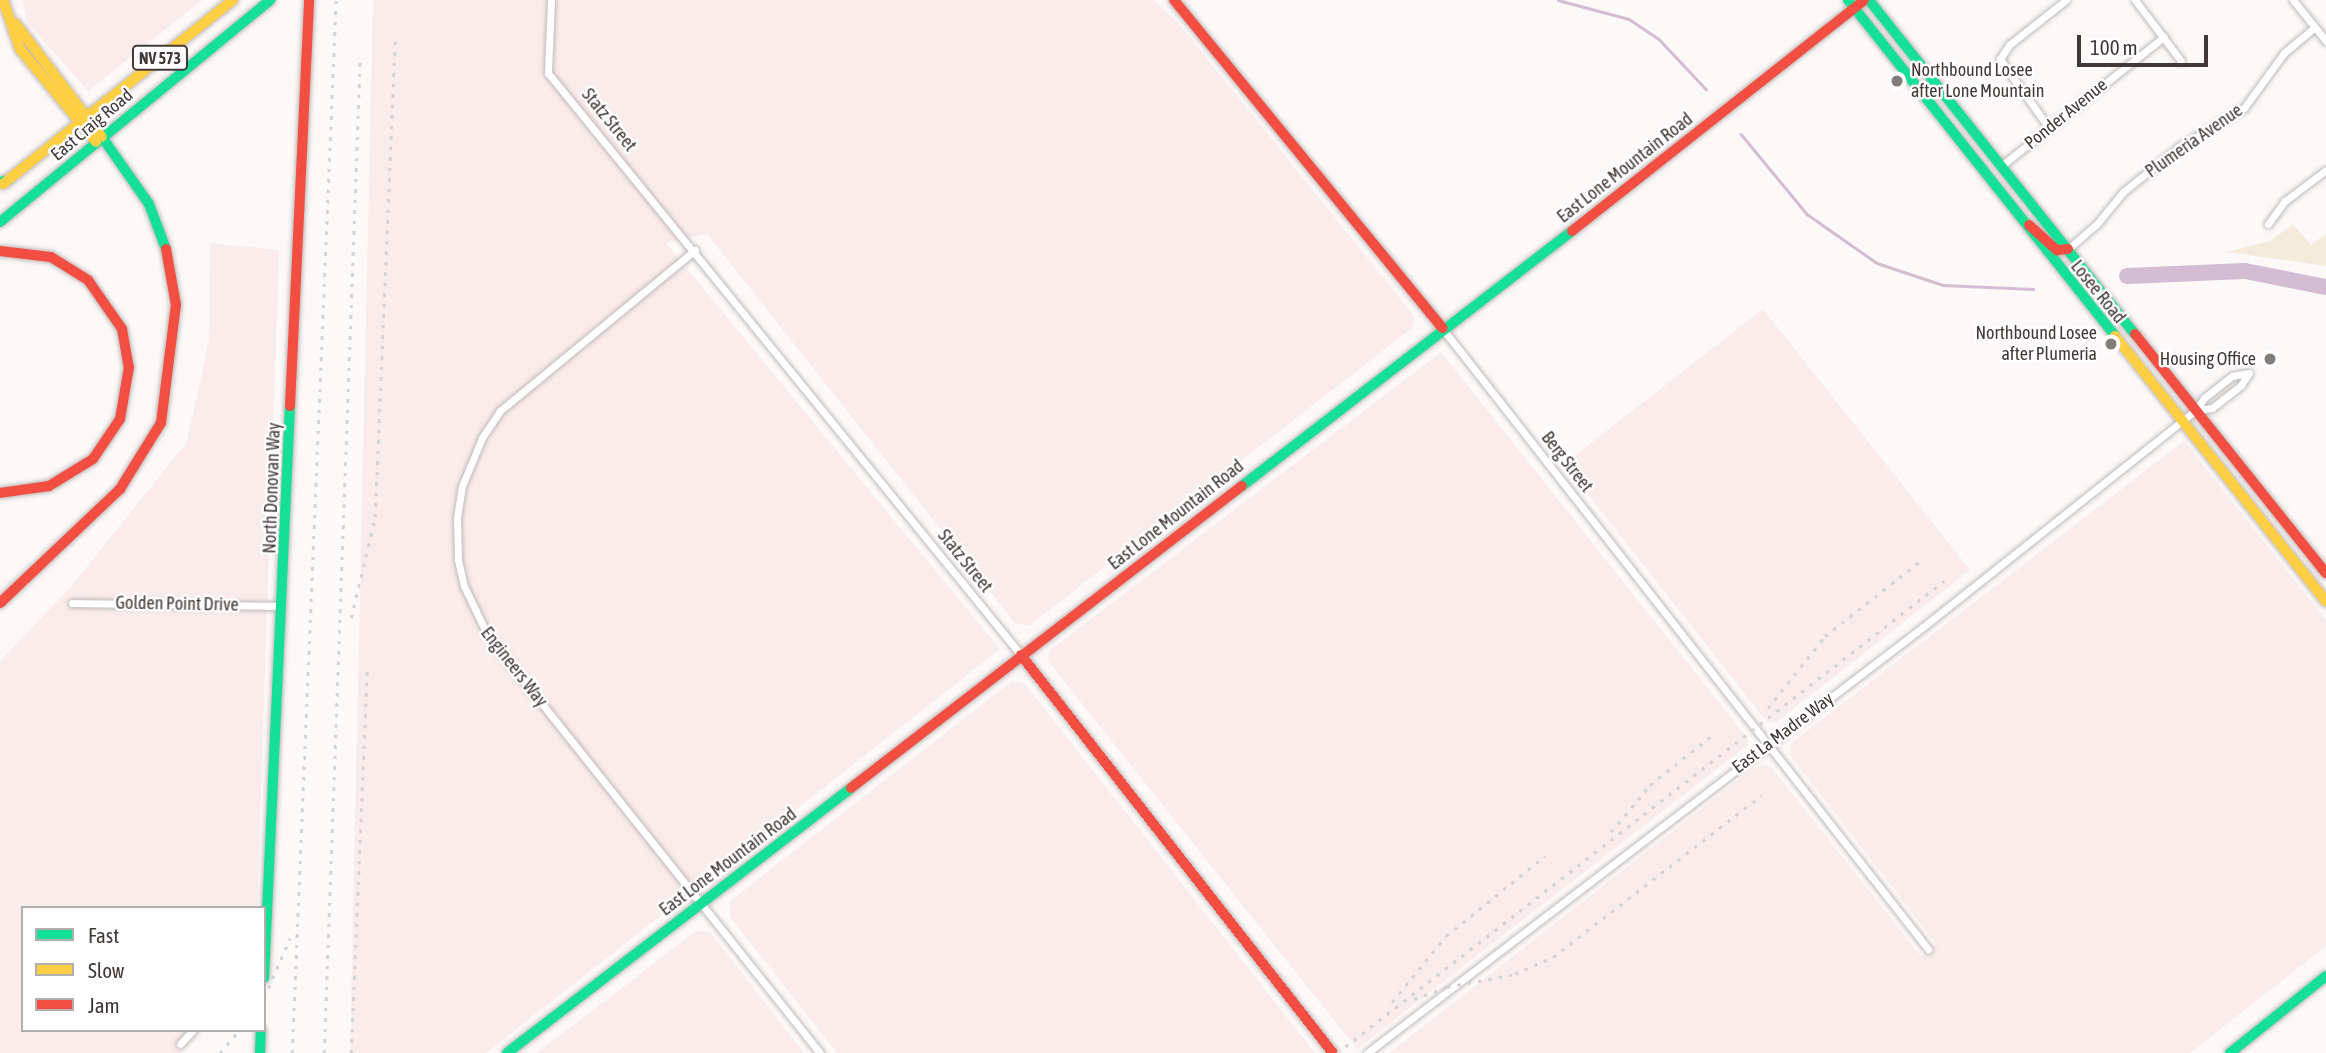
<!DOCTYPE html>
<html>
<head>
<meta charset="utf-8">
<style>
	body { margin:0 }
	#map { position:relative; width:2326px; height:1053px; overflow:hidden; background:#fdf9f9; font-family:"Asap Condensed",sans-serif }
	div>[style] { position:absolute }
	.built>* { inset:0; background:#faecea }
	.green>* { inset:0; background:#f4ebda }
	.stream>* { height:2.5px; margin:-1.25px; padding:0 1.25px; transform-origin:1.25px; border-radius:1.25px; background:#d4bdd2 }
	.river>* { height:16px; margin:-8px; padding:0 8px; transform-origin:8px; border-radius:8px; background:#d4bdd2 }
	.roads { filter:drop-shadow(0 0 2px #c0bab9) drop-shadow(0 0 2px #c0bab9) }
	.street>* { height:7px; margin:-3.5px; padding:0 3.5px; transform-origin:3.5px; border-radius:3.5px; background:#fffefe }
	.fast>* { height:10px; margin:-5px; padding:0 5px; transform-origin:5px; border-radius:5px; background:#16e098 }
	.slow>* { height:10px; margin:-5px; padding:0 5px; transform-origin:5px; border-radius:5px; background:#ffcf43 }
	.jam>* { height:10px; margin:-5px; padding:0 5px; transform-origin:5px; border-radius:5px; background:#f24e42 }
	.rail>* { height:2.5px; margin-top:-1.25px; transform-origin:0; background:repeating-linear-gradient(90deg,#d5d3d3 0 3.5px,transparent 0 10.5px) }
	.dots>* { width:19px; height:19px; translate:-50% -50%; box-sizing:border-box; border:4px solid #fff; border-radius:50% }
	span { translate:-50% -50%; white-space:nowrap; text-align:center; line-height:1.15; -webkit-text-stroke:5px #fff; paint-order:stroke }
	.shield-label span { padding:2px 5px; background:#fff; border:2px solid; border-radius:5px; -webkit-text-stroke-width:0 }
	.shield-label { font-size:16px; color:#433837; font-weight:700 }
	.poi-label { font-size:18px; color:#433837 }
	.left { translate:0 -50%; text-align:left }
	.right { translate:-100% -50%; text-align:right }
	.street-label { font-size:18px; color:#433837 }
	.legend { position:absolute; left:21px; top:906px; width:245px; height:126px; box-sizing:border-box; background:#fff; border:2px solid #b4afaf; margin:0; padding:9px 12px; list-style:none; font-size:21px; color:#433837 }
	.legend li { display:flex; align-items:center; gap:14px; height:35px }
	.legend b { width:35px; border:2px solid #b4afaf }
	.scale { position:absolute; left:2077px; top:35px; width:131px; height:32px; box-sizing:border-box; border:4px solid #433837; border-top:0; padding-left:9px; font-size:21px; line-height:24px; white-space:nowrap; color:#433837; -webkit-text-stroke:5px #fff; paint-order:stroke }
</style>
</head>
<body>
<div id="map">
	<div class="built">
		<div style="clip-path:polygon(23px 0,202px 0,88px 91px,27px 22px)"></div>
		<div style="clip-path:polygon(373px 0,1154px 0,1180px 25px,1415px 317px,1412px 328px,1030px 625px,1015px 623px,707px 234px,666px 243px,1000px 649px,486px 1053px,350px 1053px)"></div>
		<div style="clip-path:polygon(210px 243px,279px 250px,257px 908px,23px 908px,23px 1030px,201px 1030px,181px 1053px,0 1053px,0 661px,70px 588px,187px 442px,209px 339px)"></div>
		<div style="clip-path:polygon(1763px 309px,1970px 570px,1775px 723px,1767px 722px,1564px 464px)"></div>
		<div style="clip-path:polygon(1441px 352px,1748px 739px,1748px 745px,1357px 1049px,1048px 661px,1049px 651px)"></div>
		<div style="clip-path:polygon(2184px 441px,2326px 620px,2326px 946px,2190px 1053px,1389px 1053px,1755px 767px,1764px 765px,1771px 767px,1921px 956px,1936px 944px,1790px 755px,1791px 743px)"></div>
		<div style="clip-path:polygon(1012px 681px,1025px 684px,1315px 1053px,837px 1053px,730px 917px,730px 901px)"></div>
		<div style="clip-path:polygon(696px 931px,710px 932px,804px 1053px,537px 1053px)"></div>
	</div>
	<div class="green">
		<div style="clip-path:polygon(2293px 224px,2311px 245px,2326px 234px,2326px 266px,2227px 252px,2270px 241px)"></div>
	</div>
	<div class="stream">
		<div style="left:1558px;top:0;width:73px;rotate:15deg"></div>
		<div style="left:1629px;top:19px;width:36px;rotate:34deg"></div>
		<div style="left:1659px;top:39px;width:69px;rotate:46.8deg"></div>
		<div style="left:1741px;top:134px;width:104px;rotate:50.5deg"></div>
		<div style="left:1807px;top:214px;width:85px;rotate:35deg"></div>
		<div style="left:1877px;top:263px;width:70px;rotate:18.4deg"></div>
		<div style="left:1943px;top:285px;width:90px;rotate:2.5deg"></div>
	</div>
	<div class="river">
		<div style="left:2127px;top:276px;width:118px;rotate:-2.4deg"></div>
		<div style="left:2245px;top:271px;width:83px;rotate:11.2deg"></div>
	</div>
	<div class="roads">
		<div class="street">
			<div style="left:551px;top:0;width:73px;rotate:92.4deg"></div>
			<div style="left:548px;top:73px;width:750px;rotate:50.9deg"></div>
			<div style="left:2135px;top:0;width:76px;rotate:53deg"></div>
			<div style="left:2293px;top:0;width:53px;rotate:51.2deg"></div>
			<div style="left:2049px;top:128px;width:85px;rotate:-125.4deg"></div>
			<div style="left:2000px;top:59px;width:17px;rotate:-57deg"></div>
			<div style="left:2009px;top:45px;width:73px;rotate:-38.3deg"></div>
			<div style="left:2001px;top:166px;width:208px;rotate:-38.4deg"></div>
			<div style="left:2268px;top:224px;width:29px;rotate:-54deg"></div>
			<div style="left:2285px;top:201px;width:51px;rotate:-37.1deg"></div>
			<div style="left:2068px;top:249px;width:37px;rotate:-41deg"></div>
			<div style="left:2096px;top:225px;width:43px;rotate:-50.7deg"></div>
			<div style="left:2123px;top:192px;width:72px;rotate:-38.8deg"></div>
			<div style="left:2179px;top:147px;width:76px;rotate:-31deg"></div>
			<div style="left:2244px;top:108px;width:68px;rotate:-54deg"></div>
			<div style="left:2284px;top:53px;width:40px;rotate:-40deg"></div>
			<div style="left:695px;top:250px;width:253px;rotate:140.5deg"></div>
			<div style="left:500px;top:411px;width:32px;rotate:124deg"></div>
			<div style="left:482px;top:438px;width:52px;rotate:112.6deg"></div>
			<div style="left:462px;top:486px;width:32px;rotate:99deg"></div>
			<div style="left:457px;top:518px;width:42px;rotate:88.6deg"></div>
			<div style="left:458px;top:560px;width:27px;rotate:77deg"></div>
			<div style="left:464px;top:586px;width:55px;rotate:64.4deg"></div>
			<div style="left:488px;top:636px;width:533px;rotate:51.47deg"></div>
			<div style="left:1442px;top:328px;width:789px;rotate:51.95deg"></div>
			<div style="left:2196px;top:410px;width:16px;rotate:-7deg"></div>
			<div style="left:2212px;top:408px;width:37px;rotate:-38deg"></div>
			<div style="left:2241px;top:385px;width:14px;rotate:-56deg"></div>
			<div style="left:72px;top:603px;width:210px;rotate:0.8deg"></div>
			<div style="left:180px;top:1044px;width:19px;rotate:-47deg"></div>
			<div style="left:1367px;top:1053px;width:700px;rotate:-37.46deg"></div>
			<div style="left:1923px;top:627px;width:349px;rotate:-38.5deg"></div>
			<div style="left:2196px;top:410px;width:14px;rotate:-56deg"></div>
			<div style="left:2204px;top:398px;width:36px;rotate:-38deg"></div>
			<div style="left:2232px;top:376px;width:17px;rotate:-10deg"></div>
		</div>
		<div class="fast">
			<div style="left:1848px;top:0;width:429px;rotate:51.5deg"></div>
			<div style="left:1869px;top:0;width:427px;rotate:51.5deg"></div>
			<div style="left:102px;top:137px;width:82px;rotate:55deg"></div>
			<div style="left:149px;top:204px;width:48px;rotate:69.3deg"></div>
			<div style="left:0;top:182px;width:9px;rotate:-13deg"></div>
			<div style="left:0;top:222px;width:350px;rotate:-39.4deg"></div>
			<div style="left:1242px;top:486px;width:417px;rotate:-37.7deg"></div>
			<div style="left:264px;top:978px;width:573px;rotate:-87.4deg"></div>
			<div style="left:260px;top:1053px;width:23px;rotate:-88deg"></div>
			<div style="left:507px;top:1053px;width:434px;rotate:-37.6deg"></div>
			<div style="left:2230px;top:1053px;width:123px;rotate:-38.7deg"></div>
		</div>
		<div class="slow">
			<div style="left:3px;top:0;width:52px;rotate:70.9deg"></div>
			<div style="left:20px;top:49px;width:120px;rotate:50.7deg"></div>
			<div style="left:15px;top:23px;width:143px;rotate:52.7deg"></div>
			<div style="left:3px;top:184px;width:295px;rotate:-38.7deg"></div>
			<div style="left:2115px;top:336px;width:339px;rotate:51.5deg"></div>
		</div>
		<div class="jam">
			<div style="left:1174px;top:0;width:424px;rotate:50.7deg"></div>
			<div style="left:2029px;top:225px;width:38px;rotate:42deg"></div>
			<div style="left:2057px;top:250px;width:11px;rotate:-5deg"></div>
			<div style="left:1572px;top:231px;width:372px;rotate:-38.3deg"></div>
			<div style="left:0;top:251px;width:51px;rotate:6.7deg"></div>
			<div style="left:51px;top:257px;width:44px;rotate:31.9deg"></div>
			<div style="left:88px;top:280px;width:60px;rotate:55.2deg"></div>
			<div style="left:122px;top:329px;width:39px;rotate:80deg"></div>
			<div style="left:129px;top:367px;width:53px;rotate:99.8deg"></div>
			<div style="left:120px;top:419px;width:48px;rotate:124deg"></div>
			<div style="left:93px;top:459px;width:52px;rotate:148.5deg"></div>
			<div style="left:49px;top:486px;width:49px;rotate:171.9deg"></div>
			<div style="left:2135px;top:334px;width:306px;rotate:51.4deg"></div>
			<div style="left:290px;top:406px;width:406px;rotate:-87.3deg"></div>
			<div style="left:0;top:603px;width:166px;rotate:-43.5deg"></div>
			<div style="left:120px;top:489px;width:78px;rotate:-58.2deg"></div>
			<div style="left:161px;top:423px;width:119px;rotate:-82.8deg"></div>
			<div style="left:176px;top:305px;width:57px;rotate:-100.1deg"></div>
			<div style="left:1021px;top:655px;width:506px;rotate:51.91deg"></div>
			<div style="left:851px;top:788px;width:494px;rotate:-37.7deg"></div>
		</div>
	</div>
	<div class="rail">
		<div style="left:351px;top:618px;width:104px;rotate:-76.6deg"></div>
		<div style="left:375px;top:517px;width:480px;rotate:-87.6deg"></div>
		<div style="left:1768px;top:708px;width:92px;rotate:-51.6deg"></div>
		<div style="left:1825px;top:636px;width:126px;rotate:-38.2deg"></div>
		<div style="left:1611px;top:832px;width:61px;rotate:-50.3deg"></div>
		<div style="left:1650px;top:785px;width:82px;rotate:-38.6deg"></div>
		<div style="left:264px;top:998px;width:65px;rotate:-66.6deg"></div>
		<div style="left:1414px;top:999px;width:35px;rotate:-20deg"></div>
		<div style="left:1447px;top:987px;width:69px;rotate:-10.8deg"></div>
		<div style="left:1515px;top:974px;width:42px;rotate:-24.1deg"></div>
		<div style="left:1553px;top:957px;width:264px;rotate:-37.8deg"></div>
		<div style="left:1392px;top:1002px;width:85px;rotate:-50.7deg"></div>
		<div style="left:1446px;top:936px;width:127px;rotate:-38.9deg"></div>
		<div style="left:220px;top:1053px;width:30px;rotate:-50deg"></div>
		<div style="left:292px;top:1053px;width:1054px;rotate:-87.61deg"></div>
		<div style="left:324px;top:1053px;width:997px;rotate:-87.93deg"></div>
		<div style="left:351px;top:1053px;width:382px;rotate:-87.6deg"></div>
		<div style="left:1337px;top:1053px;width:769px;rotate:-37.87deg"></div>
	</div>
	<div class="dots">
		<div style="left:1897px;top:81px;background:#847c7b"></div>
		<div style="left:2111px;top:344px;background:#847c7b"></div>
		<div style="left:2270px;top:359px;background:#847c7b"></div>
	</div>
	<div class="shield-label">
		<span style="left:160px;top:58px">NV 573</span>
	</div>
	<div class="poi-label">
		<span class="left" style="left:1911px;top:81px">Northbound Losee<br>after Lone Mountain</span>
		<span class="right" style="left:2097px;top:344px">Northbound Losee<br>after Plumeria</span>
		<span class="right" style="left:2256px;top:359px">Housing Office</span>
	</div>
	<div class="street-label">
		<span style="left:2066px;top:114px;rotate:-39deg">Ponder Avenue</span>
		<span style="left:609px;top:120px;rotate:51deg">Statz Street</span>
		<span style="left:92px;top:125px;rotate:-40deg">East Craig Road</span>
		<span style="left:2194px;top:141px;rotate:-35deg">Plumeria Avenue</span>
		<span style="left:1625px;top:168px;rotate:-38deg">East Lone Mountain Road</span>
		<span style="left:2098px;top:292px;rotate:51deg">Losee Road</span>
		<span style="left:1567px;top:462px;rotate:52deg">Berg Street</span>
		<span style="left:272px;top:488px;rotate:-88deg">North Donovan Way</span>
		<span style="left:1176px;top:515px;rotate:-38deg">East Lone Mountain Road</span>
		<span style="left:965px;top:561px;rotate:51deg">Statz Street</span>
		<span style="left:177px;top:604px;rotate:1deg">Golden Point Drive</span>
		<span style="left:514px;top:667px;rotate:52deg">Engineers Way</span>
		<span style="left:1783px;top:733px;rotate:-37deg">East La Madre Way</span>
		<span style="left:728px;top:862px;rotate:-37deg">East Lone Mountain Road</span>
	</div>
	<ul class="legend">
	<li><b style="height:9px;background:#16e098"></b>Fast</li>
	<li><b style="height:9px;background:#ffcf43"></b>Slow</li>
	<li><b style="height:9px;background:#f24e42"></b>Jam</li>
	</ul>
	<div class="scale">100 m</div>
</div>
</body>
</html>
